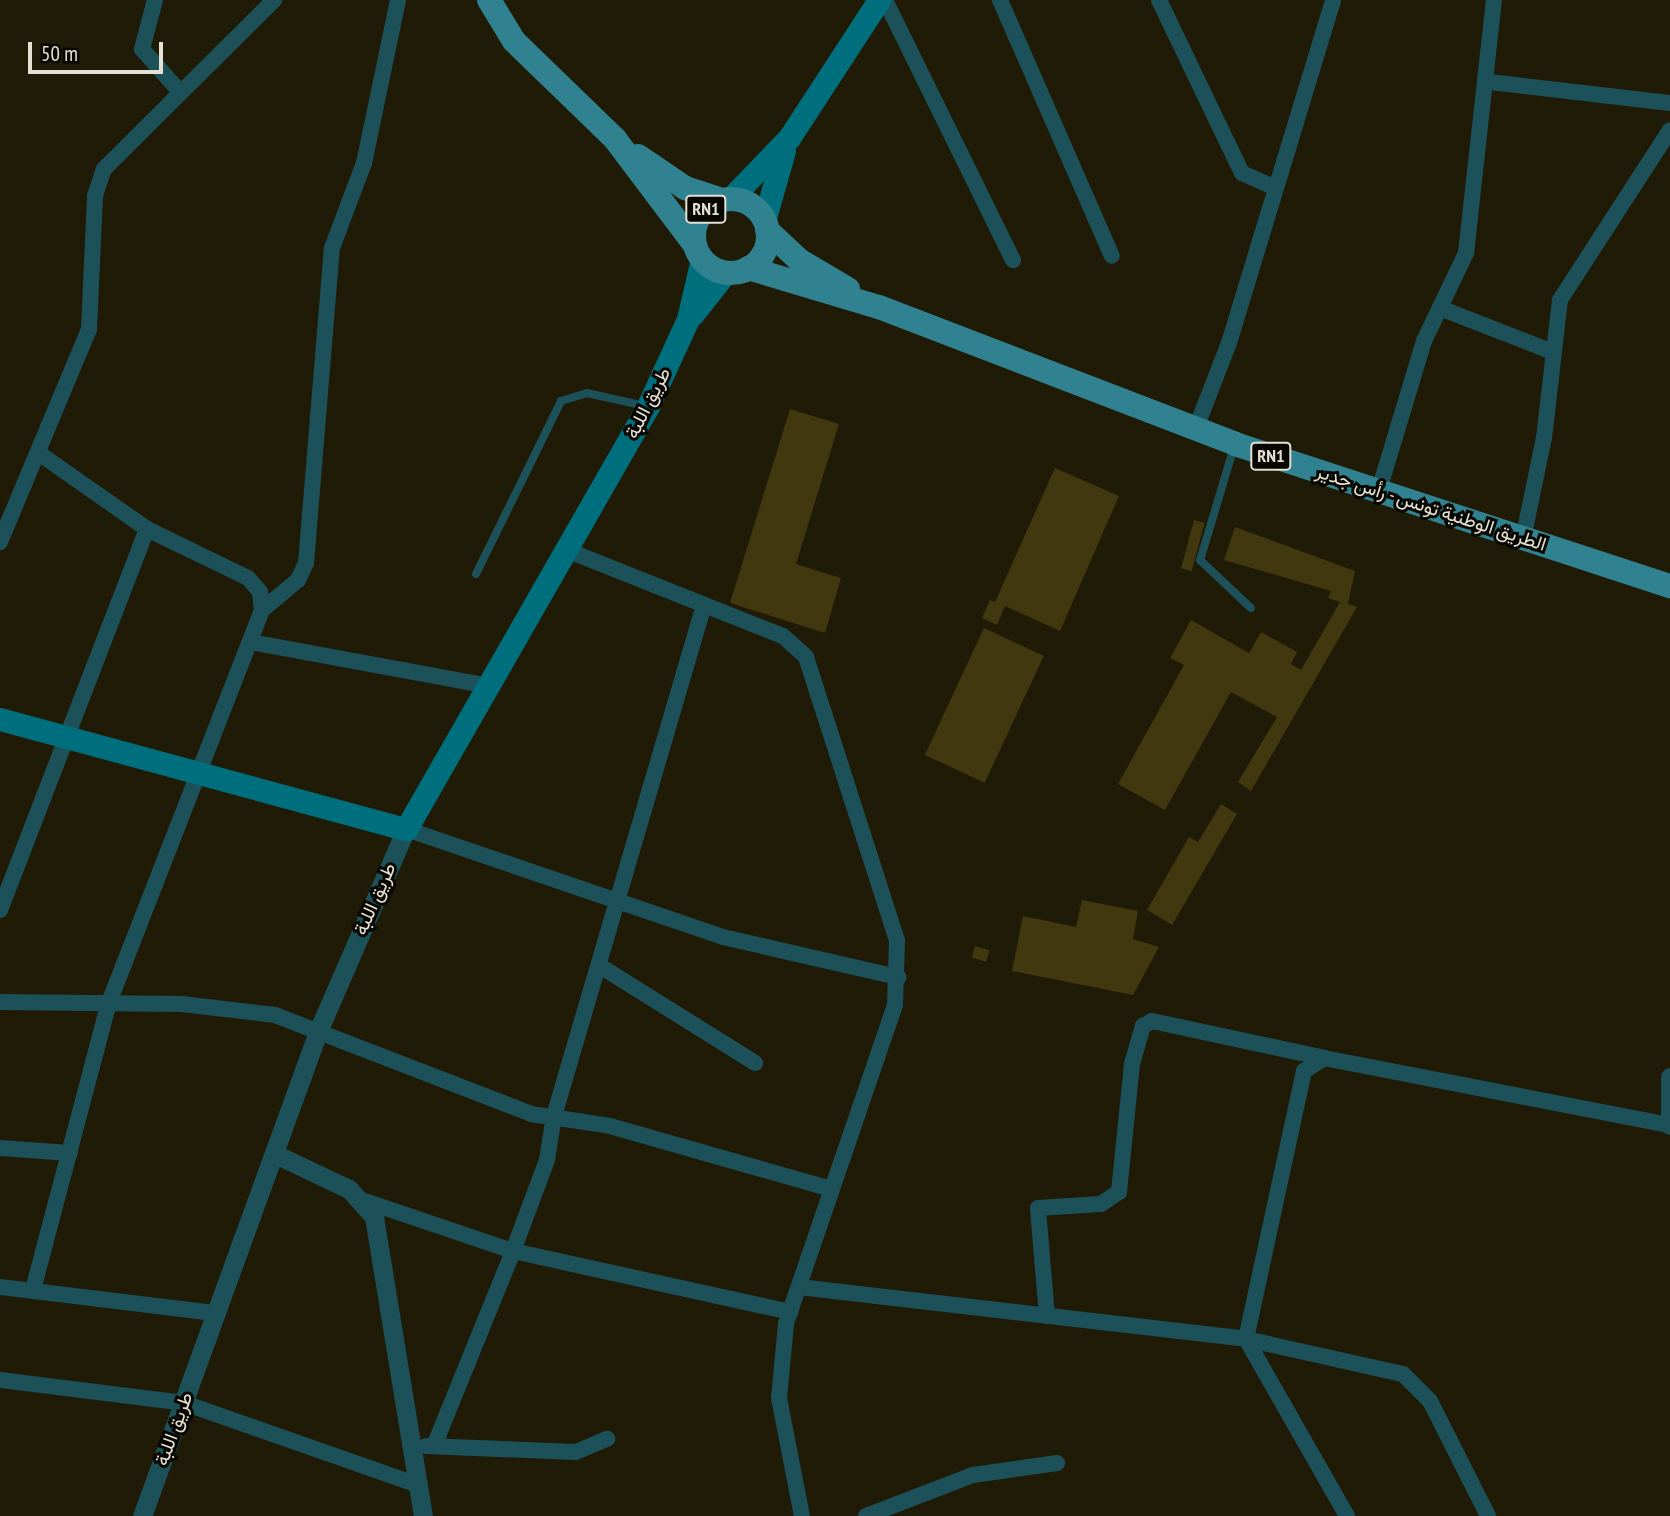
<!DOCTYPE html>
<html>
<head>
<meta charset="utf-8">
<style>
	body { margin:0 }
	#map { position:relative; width:1670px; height:1516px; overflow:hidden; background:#201b06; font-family:"PT Sans Narrow",Vazirmatn,sans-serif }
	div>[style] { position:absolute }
	.building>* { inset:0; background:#41380f; transform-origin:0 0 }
	.service>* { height:8px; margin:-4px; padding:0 4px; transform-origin:4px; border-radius:4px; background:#1c515a }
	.minor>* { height:16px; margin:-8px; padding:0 8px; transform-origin:8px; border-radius:8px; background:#1c515a }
	.tertiary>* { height:19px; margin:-9.5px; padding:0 9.5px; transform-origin:9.5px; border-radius:9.5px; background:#1c515a }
	.secondary>* { height:23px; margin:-11.5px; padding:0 11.5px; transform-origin:11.5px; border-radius:11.5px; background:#006f7d }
	.primary>* { height:24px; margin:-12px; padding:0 12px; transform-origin:12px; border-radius:12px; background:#308290 }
	.primary>.ring { margin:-12px; padding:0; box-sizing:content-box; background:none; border:24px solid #308290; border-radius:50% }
	span { translate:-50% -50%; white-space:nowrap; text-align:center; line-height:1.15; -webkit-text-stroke:6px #080601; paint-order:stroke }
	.shield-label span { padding:2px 5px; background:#080601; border:2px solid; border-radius:5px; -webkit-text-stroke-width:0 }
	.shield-label { font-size:18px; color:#e4e1d4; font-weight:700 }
	.street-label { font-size:19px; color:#e4e1d4 }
	.scale { position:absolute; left:28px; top:42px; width:135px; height:32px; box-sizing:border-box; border:4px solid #e4e1d4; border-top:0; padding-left:9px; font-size:21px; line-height:24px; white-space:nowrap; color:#e4e1d4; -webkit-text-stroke:5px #080601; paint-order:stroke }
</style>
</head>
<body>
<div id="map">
	<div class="building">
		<div style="clip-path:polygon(790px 409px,839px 424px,796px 564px,841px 578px,825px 633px,730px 603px)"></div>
		<div style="clip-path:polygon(1055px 468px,1119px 496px,1060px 631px,1005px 606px,997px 625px,982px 618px,990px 600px,995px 602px)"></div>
		<div style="left:1194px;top:520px;width:11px;height:50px;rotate:15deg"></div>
		<div style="clip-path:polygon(1235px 527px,1355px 571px,1348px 604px,1357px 607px,1251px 791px,1238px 782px,1277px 717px,1231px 692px,1165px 810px,1118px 784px,1184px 665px,1170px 658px,1191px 620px,1249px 653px,1261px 632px,1297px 652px,1291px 664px,1301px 670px,1340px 602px,1328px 598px,1331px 591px,1224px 560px)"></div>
		<div style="left:984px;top:628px;width:66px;height:140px;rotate:25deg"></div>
		<div style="clip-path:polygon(1221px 804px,1237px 814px,1172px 925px,1147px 910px,1189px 837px,1198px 842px)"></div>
		<div style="clip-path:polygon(1082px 900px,1138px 911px,1133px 939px,1159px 947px,1133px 995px,1012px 971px,1023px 916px,1076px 927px)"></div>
		<div style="left:975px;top:946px;width:15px;height:12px;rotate:16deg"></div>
	</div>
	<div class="service">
		<div style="left:1234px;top:447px;width:118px;rotate:106.7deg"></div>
		<div style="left:1200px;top:560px;width:70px;rotate:43.3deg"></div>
		<div style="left:476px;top:574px;width:193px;rotate:-63.8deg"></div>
		<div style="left:561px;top:401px;width:27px;rotate:-17deg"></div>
		<div style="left:587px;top:393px;width:59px;rotate:12.6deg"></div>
	</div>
	<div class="minor">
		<div style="left:155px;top:0;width:51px;rotate:104.9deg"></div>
		<div style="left:142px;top:49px;width:57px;rotate:48.5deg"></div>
		<div style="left:885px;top:0;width:290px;rotate:63.8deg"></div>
		<div style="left:1000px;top:0;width:279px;rotate:66.4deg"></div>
		<div style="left:1159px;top:0;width:192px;rotate:64.4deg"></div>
		<div style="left:1242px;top:173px;width:36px;rotate:24deg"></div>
		<div style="left:1490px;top:82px;width:181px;rotate:6.7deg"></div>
		<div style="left:1440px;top:308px;width:121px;rotate:21.3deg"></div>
		<div style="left:1196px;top:428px;width:91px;rotate:-68.8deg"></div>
		<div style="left:1229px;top:343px;width:358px;rotate:-73.1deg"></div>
		<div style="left:40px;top:454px;width:131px;rotate:35deg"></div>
		<div style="left:1379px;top:490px;width:156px;rotate:-73.2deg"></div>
		<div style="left:1424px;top:341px;width:98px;rotate:-64.5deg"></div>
		<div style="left:1466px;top:253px;width:255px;rotate:-83.7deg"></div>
		<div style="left:1523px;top:539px;width:103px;rotate:-78.3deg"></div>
		<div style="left:1544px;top:438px;width:139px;rotate:-83.4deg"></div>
		<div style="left:1560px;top:300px;width:202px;rotate:-57.1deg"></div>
		<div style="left:0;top:542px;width:231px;rotate:-67.3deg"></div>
		<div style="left:89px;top:329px;width:133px;rotate:-87.4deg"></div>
		<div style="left:95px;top:196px;width:28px;rotate:-72deg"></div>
		<div style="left:104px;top:169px;width:240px;rotate:-44.8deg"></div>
		<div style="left:569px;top:551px;width:230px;rotate:21.7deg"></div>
		<div style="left:783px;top:636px;width:31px;rotate:42deg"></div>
		<div style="left:806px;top:657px;width:298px;rotate:72.2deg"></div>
		<div style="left:897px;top:941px;width:64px;rotate:91.8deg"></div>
		<div style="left:895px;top:1005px;width:337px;rotate:108.9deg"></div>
		<div style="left:786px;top:1324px;width:74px;rotate:95.4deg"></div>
		<div style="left:779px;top:1398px;width:120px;rotate:79deg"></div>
		<div style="left:262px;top:610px;width:47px;rotate:-39.8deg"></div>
		<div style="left:298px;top:580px;width:19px;rotate:-65deg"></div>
		<div style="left:306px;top:563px;width:316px;rotate:-85.3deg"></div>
		<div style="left:332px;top:248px;width:91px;rotate:-69.4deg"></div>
		<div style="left:364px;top:163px;width:167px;rotate:-78.2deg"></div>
		<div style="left:250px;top:642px;width:244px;rotate:10.4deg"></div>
		<div style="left:406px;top:829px;width:335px;rotate:18.8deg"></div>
		<div style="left:723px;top:937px;width:180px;rotate:12.9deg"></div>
		<div style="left:0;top:910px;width:408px;rotate:-68.9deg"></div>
		<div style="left:147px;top:529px;width:112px;rotate:25.9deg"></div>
		<div style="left:248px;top:578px;width:18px;rotate:49deg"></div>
		<div style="left:260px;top:592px;width:18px;rotate:84deg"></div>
		<div style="left:262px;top:610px;width:421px;rotate:111.3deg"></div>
		<div style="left:109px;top:1002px;width:298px;rotate:104.8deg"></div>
		<div style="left:600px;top:966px;width:183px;rotate:32deg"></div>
		<div style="left:0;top:1002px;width:182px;rotate:0.6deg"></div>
		<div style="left:182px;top:1004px;width:94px;rotate:6.7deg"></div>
		<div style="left:275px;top:1015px;width:274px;rotate:21.1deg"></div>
		<div style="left:531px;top:1114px;width:80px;rotate:8.6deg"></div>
		<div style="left:610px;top:1126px;width:230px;rotate:15.9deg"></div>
		<div style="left:0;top:1148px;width:70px;rotate:4.1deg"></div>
		<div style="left:365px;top:1201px;width:156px;rotate:18.7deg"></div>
		<div style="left:513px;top:1251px;width:97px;rotate:-69.5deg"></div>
		<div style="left:547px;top:1160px;width:45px;rotate:-81deg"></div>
		<div style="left:554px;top:1116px;width:533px;rotate:-73.64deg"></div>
		<div style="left:0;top:1287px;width:216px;rotate:6.9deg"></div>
		<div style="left:799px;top:1287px;width:450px;rotate:6.6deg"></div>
		<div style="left:1246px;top:1339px;width:161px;rotate:12.6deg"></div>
		<div style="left:1403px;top:1374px;width:38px;rotate:45deg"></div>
		<div style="left:1430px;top:1401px;width:129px;rotate:63.2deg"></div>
		<div style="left:1047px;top:1316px;width:108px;rotate:-94.8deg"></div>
		<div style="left:1038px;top:1208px;width:63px;rotate:-3.6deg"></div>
		<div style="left:1101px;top:1204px;width:22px;rotate:-34deg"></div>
		<div style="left:1119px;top:1192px;width:129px;rotate:-84.2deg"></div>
		<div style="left:1132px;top:1064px;width:40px;rotate:-74deg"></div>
		<div style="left:1143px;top:1026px;width:10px;rotate:-29deg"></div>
		<div style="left:1152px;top:1021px;width:176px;rotate:12.1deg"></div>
		<div style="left:0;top:1380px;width:185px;rotate:7.1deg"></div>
		<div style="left:184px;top:1403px;width:248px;rotate:19.3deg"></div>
		<div style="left:426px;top:1446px;width:150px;rotate:2.3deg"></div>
		<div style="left:576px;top:1452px;width:34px;rotate:-23deg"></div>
		<div style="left:434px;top:1446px;width:210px;rotate:-67.9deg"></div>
		<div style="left:513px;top:1251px;width:284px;rotate:12.4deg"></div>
		<div style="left:866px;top:1516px;width:115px;rotate:-21deg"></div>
		<div style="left:973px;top:1475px;width:85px;rotate:-8.1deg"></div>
		<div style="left:1347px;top:1516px;width:204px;rotate:-119.7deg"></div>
		<div style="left:1246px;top:1339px;width:274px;rotate:-77.8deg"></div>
		<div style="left:1304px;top:1071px;width:24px;rotate:-33deg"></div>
		<div style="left:1324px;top:1058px;width:352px;rotate:11deg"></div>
	</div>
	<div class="tertiary">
		<div style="left:1670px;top:1077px;width:48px;rotate:90deg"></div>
		<div style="left:275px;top:1154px;width:82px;rotate:25.3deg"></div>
		<div style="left:349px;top:1189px;width:38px;rotate:48deg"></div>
		<div style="left:374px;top:1217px;width:303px;rotate:80.7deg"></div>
		<div style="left:142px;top:1516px;width:518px;rotate:-70.03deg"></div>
		<div style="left:319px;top:1029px;width:218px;rotate:-66.5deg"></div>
	</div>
	<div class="secondary">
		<div style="left:730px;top:199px;width:85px;rotate:-46deg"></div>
		<div style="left:789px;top:138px;width:165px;rotate:-56.9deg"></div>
		<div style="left:764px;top:221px;width:73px;rotate:-74.1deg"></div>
		<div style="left:693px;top:314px;width:53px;rotate:-51.8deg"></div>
		<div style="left:0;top:719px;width:421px;rotate:15.2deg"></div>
		<div style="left:406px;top:829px;width:487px;rotate:-60.2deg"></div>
		<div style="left:648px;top:406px;width:96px;rotate:-65.3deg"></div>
		<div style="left:688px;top:319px;width:62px;rotate:-76.9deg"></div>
	</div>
	<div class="primary">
		<div style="left:489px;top:0;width:48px;rotate:58.6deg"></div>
		<div style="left:514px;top:41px;width:141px;rotate:44.1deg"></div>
		<div style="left:615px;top:139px;width:133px;rotate:53deg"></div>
		<div style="left:638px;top:156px;width:57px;rotate:34.2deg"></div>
		<div style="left:685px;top:188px;width:38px;rotate:18deg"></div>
		<div class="ring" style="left:694px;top:199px;width:50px;height:50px"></div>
		<div style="left:767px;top:230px;width:44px;rotate:43.2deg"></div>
		<div style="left:799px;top:260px;width:57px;rotate:30.6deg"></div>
		<div style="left:748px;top:268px;width:137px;rotate:16.6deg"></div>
		<div style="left:879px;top:307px;width:381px;rotate:21deg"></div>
		<div style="left:1235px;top:444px;width:458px;rotate:18.1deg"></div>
	</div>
	<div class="shield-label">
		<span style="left:706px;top:209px">RN1</span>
		<span style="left:1271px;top:456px">RN1</span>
	</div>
	<div class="street-label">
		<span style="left:648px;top:403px;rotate:-63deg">طريق اللبة</span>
		<span style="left:1431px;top:508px;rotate:18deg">الطريق الوطنية تونس - رأس جدير</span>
		<span style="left:375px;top:899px;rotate:-66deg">طريق اللبة</span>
		<span style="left:174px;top:1429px;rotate:-70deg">طريق اللبة</span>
	</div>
	<div class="scale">50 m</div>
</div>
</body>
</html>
